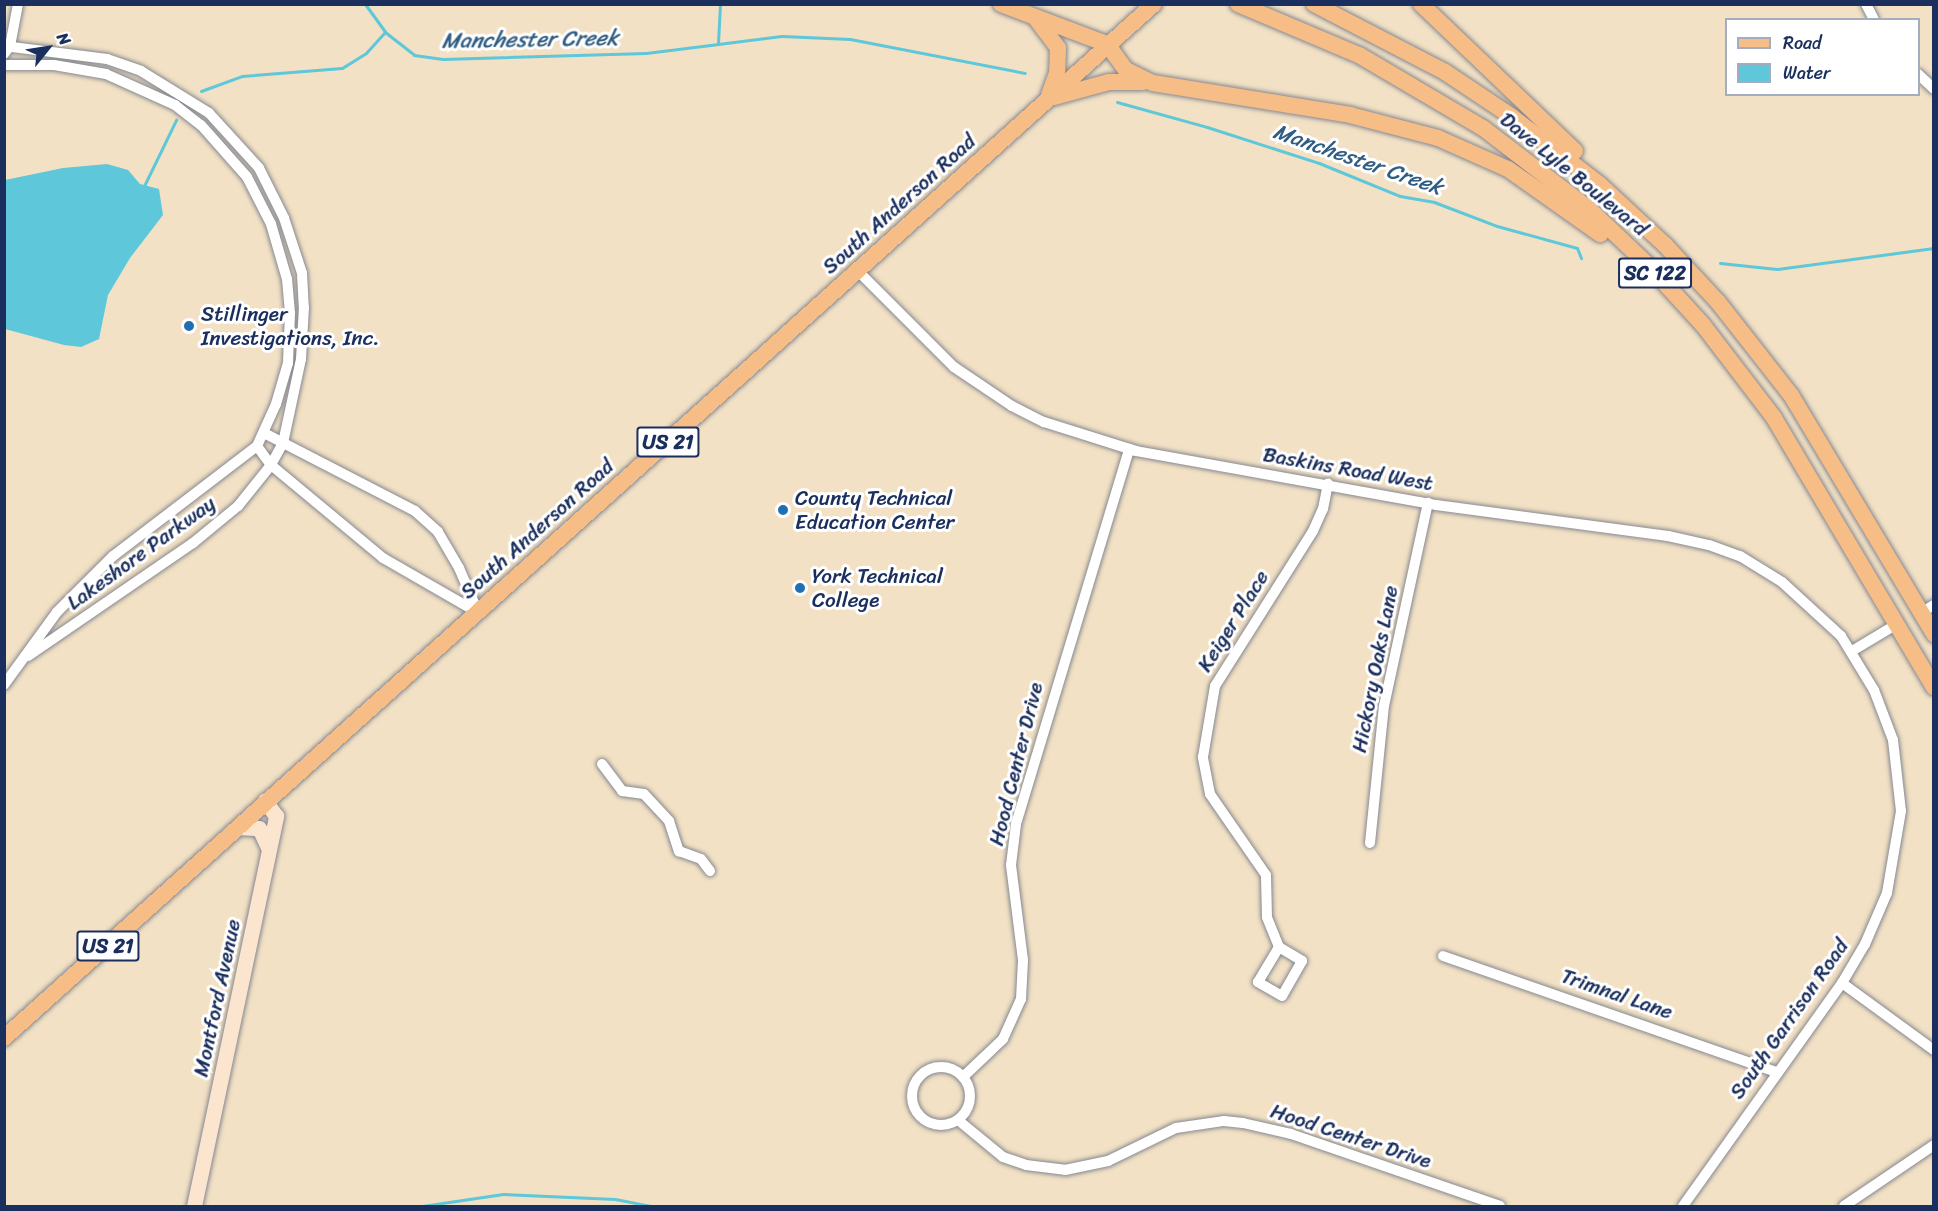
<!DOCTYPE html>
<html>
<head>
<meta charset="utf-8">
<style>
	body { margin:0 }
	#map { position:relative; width:1938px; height:1211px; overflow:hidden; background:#f2e1c4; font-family:Sriracha,sans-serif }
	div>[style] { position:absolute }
	.water>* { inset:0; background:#5ec7da }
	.stream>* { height:3px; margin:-1.5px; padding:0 1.5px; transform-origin:1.5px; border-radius:1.5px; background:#5ec7da }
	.roads { filter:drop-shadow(0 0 2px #868891) drop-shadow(0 0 2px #868891) }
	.street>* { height:10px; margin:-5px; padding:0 5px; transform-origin:5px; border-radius:5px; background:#fff }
	.street>.ring { margin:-5px; padding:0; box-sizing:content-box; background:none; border:10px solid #fff; border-radius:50% }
	.secondary>* { height:15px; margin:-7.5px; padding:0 7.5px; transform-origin:7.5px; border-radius:7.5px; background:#fbe5cf }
	.primary>* { height:16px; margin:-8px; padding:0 8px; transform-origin:8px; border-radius:8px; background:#f6be86 }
	.dots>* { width:16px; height:16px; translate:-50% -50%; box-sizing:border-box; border:3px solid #fff; border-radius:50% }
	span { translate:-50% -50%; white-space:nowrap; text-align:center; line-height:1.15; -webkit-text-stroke:6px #fff; paint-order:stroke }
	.shield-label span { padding:2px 4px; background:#fff; border:2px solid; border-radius:4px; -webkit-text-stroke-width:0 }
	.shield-label { font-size:20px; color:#1b2f5e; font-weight:700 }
	.street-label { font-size:21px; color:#1b2f5e }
	.poi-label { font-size:21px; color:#1b2f5e }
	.left { translate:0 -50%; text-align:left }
	.water-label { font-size:22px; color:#2f5d83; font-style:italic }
	.frame { position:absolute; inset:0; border:6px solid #1b2f5e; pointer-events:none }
	.legend { position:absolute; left:1725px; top:18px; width:195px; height:78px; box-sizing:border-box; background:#fff; border:2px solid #a4acbf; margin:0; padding:8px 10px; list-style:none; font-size:18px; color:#1b2f5e }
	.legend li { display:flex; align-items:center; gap:12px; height:30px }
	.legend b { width:30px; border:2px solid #a4acbf }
	.north { position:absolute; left:18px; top:18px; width:60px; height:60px; -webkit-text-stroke:4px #fff; paint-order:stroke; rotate:60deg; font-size:16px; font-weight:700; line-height:24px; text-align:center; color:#1b2f5e }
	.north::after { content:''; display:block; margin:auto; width:21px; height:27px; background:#1b2f5e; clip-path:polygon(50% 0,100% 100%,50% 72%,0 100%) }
</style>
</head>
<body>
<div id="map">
	<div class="water">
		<div style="clip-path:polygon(107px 164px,128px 170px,140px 184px,159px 189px,163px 215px,130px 258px,108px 295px,99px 339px,81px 347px,64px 345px,5px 329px,5px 180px,63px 168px)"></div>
	</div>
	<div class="stream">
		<div style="left:365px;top:4px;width:34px;rotate:54deg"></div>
		<div style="left:385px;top:32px;width:37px;rotate:38deg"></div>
		<div style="left:414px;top:55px;width:29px;rotate:8deg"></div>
		<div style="left:443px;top:59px;width:203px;rotate:-1.7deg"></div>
		<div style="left:646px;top:53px;width:73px;rotate:-7.1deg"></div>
		<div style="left:720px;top:4px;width:40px;rotate:92.9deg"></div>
		<div style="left:718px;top:44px;width:64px;rotate:-7.1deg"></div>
		<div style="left:782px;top:36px;width:68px;rotate:2.5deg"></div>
		<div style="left:850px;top:39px;width:178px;rotate:11deg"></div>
		<div style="left:201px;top:91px;width:44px;rotate:-20.1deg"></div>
		<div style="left:242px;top:76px;width:100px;rotate:-4.6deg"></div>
		<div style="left:342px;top:68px;width:28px;rotate:-32deg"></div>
		<div style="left:366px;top:53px;width:28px;rotate:-48deg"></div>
		<div style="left:1117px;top:102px;width:93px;rotate:15.5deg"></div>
		<div style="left:1207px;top:127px;width:118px;rotate:17.8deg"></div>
		<div style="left:1319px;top:163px;width:87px;rotate:22.2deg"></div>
		<div style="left:1400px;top:196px;width:35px;rotate:10deg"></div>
		<div style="left:1434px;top:202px;width:67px;rotate:20.9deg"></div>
		<div style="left:1497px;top:226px;width:83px;rotate:15.4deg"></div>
		<div style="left:1577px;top:248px;width:11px;rotate:68deg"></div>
		<div style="left:143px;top:188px;width:76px;rotate:-64.1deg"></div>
		<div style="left:1720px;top:263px;width:57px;rotate:6deg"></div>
		<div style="left:1777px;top:269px;width:158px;rotate:-7.6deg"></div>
		<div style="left:422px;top:1206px;width:82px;rotate:-8.4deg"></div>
		<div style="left:503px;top:1194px;width:112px;rotate:2.6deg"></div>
		<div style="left:615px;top:1199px;width:36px;rotate:11deg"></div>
	</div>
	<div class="roads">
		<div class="street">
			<div style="left:1866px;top:4px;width:18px;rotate:63deg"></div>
			<div style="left:4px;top:46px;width:104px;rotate:7.2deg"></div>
			<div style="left:107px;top:59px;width:36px;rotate:19deg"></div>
			<div style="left:141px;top:71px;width:80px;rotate:31.7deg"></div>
			<div style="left:209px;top:113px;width:74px;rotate:47.7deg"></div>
			<div style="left:259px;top:168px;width:56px;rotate:63.4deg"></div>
			<div style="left:284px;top:218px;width:58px;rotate:71.9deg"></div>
			<div style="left:302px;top:273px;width:34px;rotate:87deg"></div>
			<div style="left:304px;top:307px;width:52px;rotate:93.3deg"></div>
			<div style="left:301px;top:359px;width:86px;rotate:102.1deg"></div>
			<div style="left:283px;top:443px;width:25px;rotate:119deg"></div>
			<div style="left:271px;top:465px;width:53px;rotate:128.8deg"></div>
			<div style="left:238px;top:506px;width:58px;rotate:140.6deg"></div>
			<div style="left:193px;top:543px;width:200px;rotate:145.6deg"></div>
			<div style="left:4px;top:54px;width:10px;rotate:-53deg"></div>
			<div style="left:10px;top:46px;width:43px;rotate:-79.2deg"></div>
			<div style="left:4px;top:65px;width:50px"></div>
			<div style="left:54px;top:65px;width:53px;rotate:9.8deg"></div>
			<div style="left:106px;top:74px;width:76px;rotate:24.2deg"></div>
			<div style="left:175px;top:105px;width:33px;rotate:38deg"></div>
			<div style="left:201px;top:125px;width:69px;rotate:48.5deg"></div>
			<div style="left:247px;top:177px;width:53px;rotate:62.9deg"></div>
			<div style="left:271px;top:224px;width:57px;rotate:73.8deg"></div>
			<div style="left:287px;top:279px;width:34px;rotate:85deg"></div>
			<div style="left:290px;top:313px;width:50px;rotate:92.3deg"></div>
			<div style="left:288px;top:363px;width:43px;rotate:106.3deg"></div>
			<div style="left:276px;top:404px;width:46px;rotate:114.3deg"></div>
			<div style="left:257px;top:446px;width:181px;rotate:142.6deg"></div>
			<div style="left:113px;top:556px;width:79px;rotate:135deg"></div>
			<div style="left:57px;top:612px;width:90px;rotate:126deg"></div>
			<div style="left:1918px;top:74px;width:22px;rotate:43deg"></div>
			<div style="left:858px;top:271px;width:136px;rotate:45deg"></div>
			<div style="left:954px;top:367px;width:70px;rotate:33.9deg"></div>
			<div style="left:1012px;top:406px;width:36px;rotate:27deg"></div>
			<div style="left:1044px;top:422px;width:96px;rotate:17.5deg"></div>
			<div style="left:1136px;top:451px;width:305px;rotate:10.2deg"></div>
			<div style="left:1436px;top:505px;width:234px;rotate:7.6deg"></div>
			<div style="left:1668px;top:536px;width:42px;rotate:12.4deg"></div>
			<div style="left:1709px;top:545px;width:33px;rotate:20deg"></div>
			<div style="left:1740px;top:556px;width:49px;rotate:31.8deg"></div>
			<div style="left:1782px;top:582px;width:80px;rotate:42.5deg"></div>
			<div style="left:1841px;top:636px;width:63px;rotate:58.6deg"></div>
			<div style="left:1874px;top:690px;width:53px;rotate:69.2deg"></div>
			<div style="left:1893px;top:740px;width:71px;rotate:83.6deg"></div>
			<div style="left:1901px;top:811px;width:83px;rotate:99.7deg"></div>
			<div style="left:1887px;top:893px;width:56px;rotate:113.3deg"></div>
			<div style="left:1865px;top:944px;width:45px;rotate:120.5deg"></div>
			<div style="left:1842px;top:983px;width:274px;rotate:125.5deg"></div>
			<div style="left:264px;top:433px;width:170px;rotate:27.3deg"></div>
			<div style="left:415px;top:511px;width:31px;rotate:42deg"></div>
			<div style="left:438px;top:532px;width:42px;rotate:59.7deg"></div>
			<div style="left:459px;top:568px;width:48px;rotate:66.6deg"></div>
			<div style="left:257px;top:446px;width:24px;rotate:54deg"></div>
			<div style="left:271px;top:465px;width:146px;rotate:39.7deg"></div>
			<div style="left:383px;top:558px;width:108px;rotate:29.9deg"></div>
			<div style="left:1921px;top:613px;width:15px;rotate:-32deg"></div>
			<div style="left:1852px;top:651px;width:52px;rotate:-31deg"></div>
			<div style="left:602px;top:764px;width:34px;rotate:53deg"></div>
			<div style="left:622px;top:791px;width:22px;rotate:8deg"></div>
			<div style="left:644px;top:794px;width:37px;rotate:47deg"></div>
			<div style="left:669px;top:821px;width:32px;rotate:72deg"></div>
			<div style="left:679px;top:851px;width:23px;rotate:20deg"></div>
			<div style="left:701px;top:859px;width:15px;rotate:53deg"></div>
			<div style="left:1370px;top:843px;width:138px;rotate:-84.2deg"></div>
			<div style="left:1384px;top:706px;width:208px;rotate:-77.8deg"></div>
			<div style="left:1279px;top:947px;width:27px;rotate:31deg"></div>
			<div style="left:1302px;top:961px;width:40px;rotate:119.7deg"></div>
			<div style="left:1282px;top:996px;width:28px;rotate:-150deg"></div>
			<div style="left:1258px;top:982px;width:41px;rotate:-59deg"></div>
			<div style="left:1279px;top:947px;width:32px;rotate:-112deg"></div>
			<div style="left:1267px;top:917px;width:42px;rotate:-91.4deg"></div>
			<div style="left:1266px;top:875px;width:98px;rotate:-124.7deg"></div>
			<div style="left:1210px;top:794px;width:38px;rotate:-101deg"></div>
			<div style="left:1203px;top:757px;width:72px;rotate:-80.4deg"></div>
			<div style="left:1215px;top:686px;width:183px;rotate:-57.7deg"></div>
			<div style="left:1313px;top:531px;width:24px;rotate:-66deg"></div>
			<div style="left:1323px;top:509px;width:26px;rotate:-79deg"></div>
			<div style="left:1443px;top:956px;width:354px;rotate:19.2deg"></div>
			<div style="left:1842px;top:983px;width:114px;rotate:36.1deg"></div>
			<div class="ring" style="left:912px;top:1067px;width:48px;height:48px"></div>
			<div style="left:963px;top:1077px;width:55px;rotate:-43.5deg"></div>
			<div style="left:1003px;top:1039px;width:44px;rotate:-65.8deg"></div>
			<div style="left:1021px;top:999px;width:39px;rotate:-87deg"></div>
			<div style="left:1023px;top:960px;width:96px;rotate:-97.2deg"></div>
			<div style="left:1011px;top:865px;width:41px;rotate:-83deg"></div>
			<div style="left:1016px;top:824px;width:392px;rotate:-73.2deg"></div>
			<div style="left:958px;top:1120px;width:58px;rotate:39.4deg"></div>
			<div style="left:1003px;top:1157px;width:24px;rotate:19deg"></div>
			<div style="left:1026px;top:1165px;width:39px;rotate:7deg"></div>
			<div style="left:1065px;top:1170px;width:44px;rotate:-11.8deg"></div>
			<div style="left:1108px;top:1161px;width:76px;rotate:-25.9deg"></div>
			<div style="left:1176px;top:1128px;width:49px;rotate:-8.3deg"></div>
			<div style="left:1224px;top:1121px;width:19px;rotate:6deg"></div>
			<div style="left:1243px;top:1123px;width:49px;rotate:12.9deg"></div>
			<div style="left:1291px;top:1134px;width:221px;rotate:19deg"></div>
			<div style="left:1844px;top:1206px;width:109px;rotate:-34.1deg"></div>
		</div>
		<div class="secondary">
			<div style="left:237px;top:827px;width:22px;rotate:3deg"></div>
			<div style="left:259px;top:828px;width:23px;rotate:65deg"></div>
			<div style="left:194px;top:1206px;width:399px;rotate:-78.1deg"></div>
			<div style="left:276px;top:816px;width:19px;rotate:-126deg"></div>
		</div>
		<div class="primary">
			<div style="left:1001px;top:4px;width:113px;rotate:20.7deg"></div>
			<div style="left:1107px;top:44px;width:32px;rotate:54deg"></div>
			<div style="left:1126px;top:70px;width:30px;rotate:26deg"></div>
			<div style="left:1153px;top:83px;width:200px;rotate:9.2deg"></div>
			<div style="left:1350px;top:115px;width:91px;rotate:14.6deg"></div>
			<div style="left:1438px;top:138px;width:77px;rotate:23.9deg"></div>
			<div style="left:1508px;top:169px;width:113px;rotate:35.2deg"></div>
			<div style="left:1238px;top:4px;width:131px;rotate:22.9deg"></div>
			<div style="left:1359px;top:55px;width:144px;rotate:30.5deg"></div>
			<div style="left:1483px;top:128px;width:135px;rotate:37.5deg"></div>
			<div style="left:1590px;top:210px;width:81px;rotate:43.5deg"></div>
			<div style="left:1649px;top:266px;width:80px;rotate:47.5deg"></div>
			<div style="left:1703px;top:325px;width:117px;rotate:52.6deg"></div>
			<div style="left:1774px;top:418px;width:313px;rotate:59.3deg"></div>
			<div style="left:1314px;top:4px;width:148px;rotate:27.4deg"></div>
			<div style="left:1445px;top:72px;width:79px;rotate:33.7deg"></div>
			<div style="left:1511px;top:116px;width:111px;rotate:37.7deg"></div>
			<div style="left:1599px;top:184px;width:90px;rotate:42.7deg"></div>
			<div style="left:1665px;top:245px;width:78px;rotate:47.1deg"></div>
			<div style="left:1718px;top:302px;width:118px;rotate:51.9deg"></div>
			<div style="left:1791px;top:395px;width:279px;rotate:59.1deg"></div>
			<div style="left:1421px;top:4px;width:213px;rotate:43.7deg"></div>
			<div style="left:1037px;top:20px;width:35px;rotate:53deg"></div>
			<div style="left:1058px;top:48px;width:25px;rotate:92deg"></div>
			<div style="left:1057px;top:73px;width:23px;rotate:110deg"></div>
			<div style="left:1054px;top:97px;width:57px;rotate:-15.3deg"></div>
			<div style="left:1109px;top:82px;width:34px"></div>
			<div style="left:4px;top:1038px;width:1546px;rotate:-41.96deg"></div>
		</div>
	</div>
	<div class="dots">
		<div style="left:189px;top:326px;background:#1f6fb2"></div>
		<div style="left:783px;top:510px;background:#1f6fb2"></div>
		<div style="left:800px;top:588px;background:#1f6fb2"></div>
	</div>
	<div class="shield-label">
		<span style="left:1655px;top:273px">SC 122</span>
		<span style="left:668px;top:442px">US 21</span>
		<span style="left:108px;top:946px">US 21</span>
	</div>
	<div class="street-label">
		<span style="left:1574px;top:174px;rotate:39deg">Dave Lyle Boulevard</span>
		<span style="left:899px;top:204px;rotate:-42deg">South Anderson Road</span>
		<span style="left:1348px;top:469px;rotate:10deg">Baskins Road West</span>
		<span style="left:537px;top:529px;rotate:-42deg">South Anderson Road</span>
		<span style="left:141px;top:553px;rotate:-36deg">Lakeshore Parkway</span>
		<span style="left:1233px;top:621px;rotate:-58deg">Keiger Place</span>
		<span style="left:1375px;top:669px;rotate:-79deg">Hickory Oaks Lane</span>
		<span style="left:1016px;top:764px;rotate:-76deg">Hood Center Drive</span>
		<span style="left:1617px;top:994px;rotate:19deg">Trimnal Lane</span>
		<span style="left:217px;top:998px;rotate:-78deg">Montford Avenue</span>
		<span style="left:1789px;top:1019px;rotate:-55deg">South Garrison Road</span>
		<span style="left:1351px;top:1136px;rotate:18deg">Hood Center Drive</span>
	</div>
	<div class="poi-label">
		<span class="left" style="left:201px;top:326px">Stillinger<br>Investigations, Inc.</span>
		<span class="left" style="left:795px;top:510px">County Technical<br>Education Center</span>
		<span class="left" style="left:812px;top:588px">York Technical<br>College</span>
	</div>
	<div class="water-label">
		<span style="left:530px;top:39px;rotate:-1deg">Manchester Creek</span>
		<span style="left:1358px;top:159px;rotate:19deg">Manchester Creek</span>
	</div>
	<div class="frame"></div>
	<ul class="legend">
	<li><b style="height:8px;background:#f6be86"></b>Road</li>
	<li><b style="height:16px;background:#5ec7da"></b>Water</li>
	</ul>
	<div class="north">N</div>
</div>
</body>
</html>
